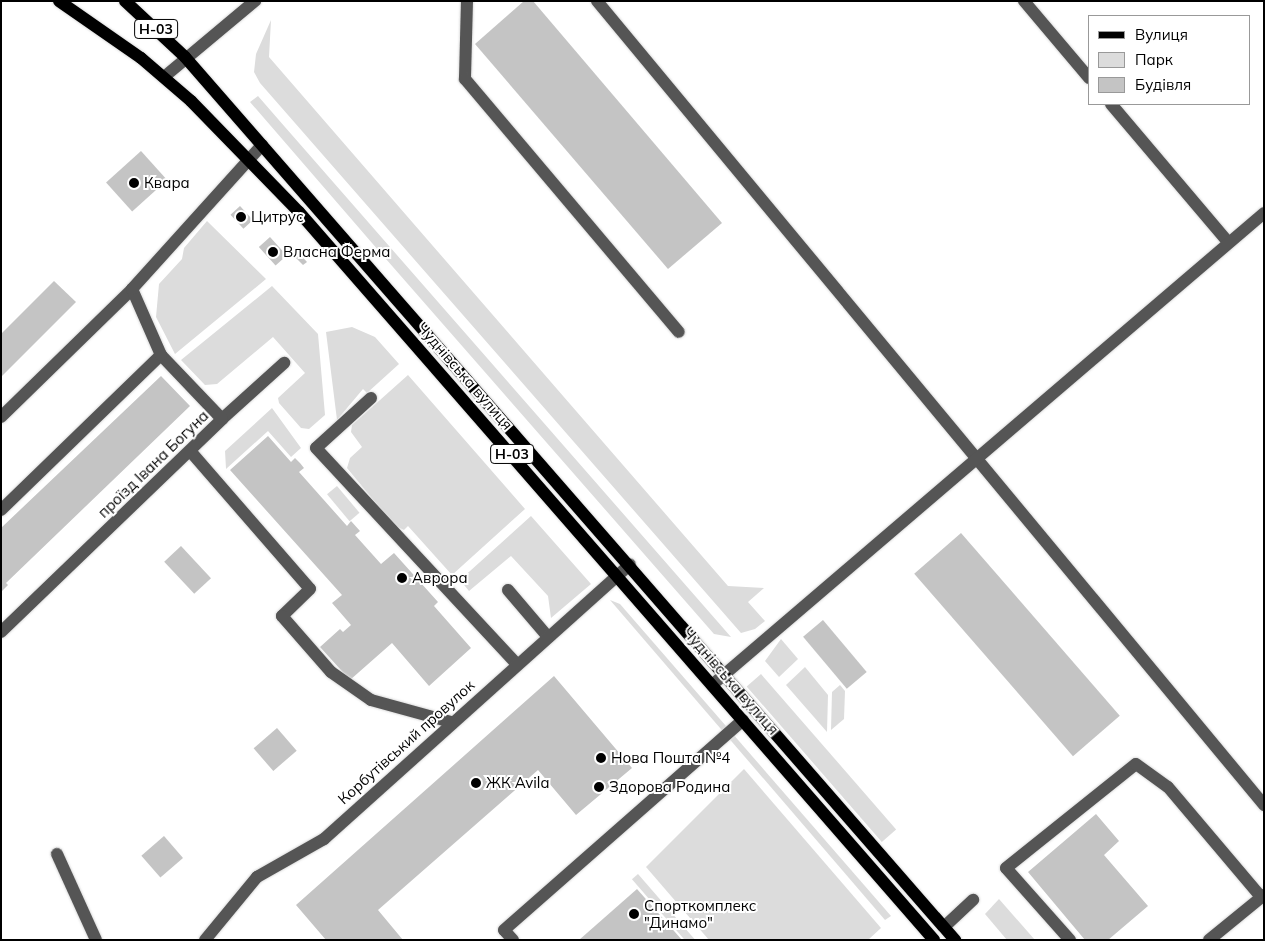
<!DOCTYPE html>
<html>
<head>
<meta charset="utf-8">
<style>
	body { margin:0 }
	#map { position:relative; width:1265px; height:941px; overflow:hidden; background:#fff; font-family:Mulish,sans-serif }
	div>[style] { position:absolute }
	.green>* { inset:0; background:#dcdcdc; transform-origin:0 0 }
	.building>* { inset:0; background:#c4c4c4; transform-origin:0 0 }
	.roads { filter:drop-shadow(0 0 1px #dbdbdb) drop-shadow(0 0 1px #dbdbdb) }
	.minor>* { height:12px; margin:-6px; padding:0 6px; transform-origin:6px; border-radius:6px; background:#555 }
	.major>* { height:12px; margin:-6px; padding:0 6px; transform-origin:6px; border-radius:6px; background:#000 }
	.dots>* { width:14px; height:14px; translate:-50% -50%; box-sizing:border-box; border:2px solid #fff; border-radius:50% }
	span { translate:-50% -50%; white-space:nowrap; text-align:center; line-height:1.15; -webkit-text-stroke:4px #fff; paint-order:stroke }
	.shield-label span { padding:1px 4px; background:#fff; border:1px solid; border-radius:4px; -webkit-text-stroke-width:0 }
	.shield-label { font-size:14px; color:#000; font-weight:700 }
	.poi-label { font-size:15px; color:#000 }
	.left { translate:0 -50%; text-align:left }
	.street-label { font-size:15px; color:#000 }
	.frame { position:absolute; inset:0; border:2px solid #000; pointer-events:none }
	.legend { position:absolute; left:1088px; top:15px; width:162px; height:90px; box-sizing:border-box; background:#fff; border:1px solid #999; margin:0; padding:6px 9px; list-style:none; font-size:15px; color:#000 }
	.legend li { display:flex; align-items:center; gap:10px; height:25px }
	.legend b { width:25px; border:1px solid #999 }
</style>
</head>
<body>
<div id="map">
	<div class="green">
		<div style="clip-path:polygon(271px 20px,269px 57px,570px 404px,728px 586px,764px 588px,748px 602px,765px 621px,755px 629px,741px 633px,260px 83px,254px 72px,256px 54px)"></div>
		<div style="clip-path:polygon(258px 96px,278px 119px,731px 637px,714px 634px,372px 243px,250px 102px)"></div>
		<div style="clip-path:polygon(207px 221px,266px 279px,175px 354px,156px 317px,159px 284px,182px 259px,184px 248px)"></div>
		<div style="clip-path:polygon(272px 286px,318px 334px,325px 415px,309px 429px,301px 428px,279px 403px,278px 398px,305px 373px,273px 337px,217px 384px,205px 385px,181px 360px)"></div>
		<div style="clip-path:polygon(352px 327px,375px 337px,399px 364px,367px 393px,363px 389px,337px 420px,326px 332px)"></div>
		<div style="clip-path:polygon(408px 375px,525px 509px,452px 575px,408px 526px,404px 530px,394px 525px,347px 468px,350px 458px,362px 447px,351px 432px,352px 425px)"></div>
		<div style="clip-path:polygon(272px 408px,301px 448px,291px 457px,268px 431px,226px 469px,225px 451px)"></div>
		<div style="left:337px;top:486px;width:35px;height:13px;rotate:50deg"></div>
		<div style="clip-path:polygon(531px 516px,591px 584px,551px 618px,548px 596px,511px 556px,469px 591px,460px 580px)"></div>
		<div style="clip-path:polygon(610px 600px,620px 604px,891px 916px,885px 920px)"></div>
		<div style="clip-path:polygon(781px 639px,798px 659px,779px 677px,765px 661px)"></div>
		<div style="clip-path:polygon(805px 667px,828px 695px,827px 732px,786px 685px)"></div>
		<div style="left:761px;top:674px;width:206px;height:19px;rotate:49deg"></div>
		<div style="clip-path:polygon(840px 685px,845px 691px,844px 719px,831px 730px,832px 692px)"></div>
		<div style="clip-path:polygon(744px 769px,881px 928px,868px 940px,709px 940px,646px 867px)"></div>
		<div style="left:638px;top:874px;width:87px;height:8px;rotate:49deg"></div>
		<div style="clip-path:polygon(999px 899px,1035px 940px,1007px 940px,985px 914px)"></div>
	</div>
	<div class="building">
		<div style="clip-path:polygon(524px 1px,533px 1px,722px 223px,668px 269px,475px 44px)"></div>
		<div style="left:141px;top:151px;width:39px;height:47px;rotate:48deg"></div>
		<div style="left:240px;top:206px;width:19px;height:13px;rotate:47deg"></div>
		<div style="left:270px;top:237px;width:25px;height:15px;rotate:48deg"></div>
		<div style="clip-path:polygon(297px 251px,307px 262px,303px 265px,293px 255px)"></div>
		<div style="clip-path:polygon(54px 281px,76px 302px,1px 377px,1px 334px)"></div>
		<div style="clip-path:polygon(161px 376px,190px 406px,6px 583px,8px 585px,1px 592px,1px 528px)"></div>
		<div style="clip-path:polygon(268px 436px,291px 462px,295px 458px,300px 463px,304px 468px,299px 472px,347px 526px,351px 521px,360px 531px,355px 535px,381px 564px,394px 553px,438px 602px,434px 606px,471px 648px,429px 686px,392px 643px,350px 680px,320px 647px,340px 629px,343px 632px,351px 625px,332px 603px,342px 595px,230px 470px)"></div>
		<div style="left:961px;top:533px;width:242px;height:62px;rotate:49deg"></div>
		<div style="left:181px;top:546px;width:44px;height:23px;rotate:47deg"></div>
		<div style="left:823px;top:620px;width:68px;height:26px;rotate:50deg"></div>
		<div style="clip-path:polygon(554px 676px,632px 768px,576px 815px,538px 770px,378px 910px,403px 940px,326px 940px,296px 905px)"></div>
		<div style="left:277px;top:728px;width:30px;height:31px;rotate:49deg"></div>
		<div style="clip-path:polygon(1096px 814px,1119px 841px,1104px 855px,1148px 906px,1108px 940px,1085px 940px,1028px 872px)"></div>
		<div style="left:164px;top:836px;width:29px;height:30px;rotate:49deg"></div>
		<div style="clip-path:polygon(637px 889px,682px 940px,579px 940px)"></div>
	</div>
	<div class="roads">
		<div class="minor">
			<div style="left:467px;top:1px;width:78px;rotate:91.5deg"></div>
			<div style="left:465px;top:79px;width:331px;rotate:49.8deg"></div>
			<div style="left:597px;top:1px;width:1045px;rotate:50.32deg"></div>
			<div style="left:1024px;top:1px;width:101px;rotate:49.8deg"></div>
			<div style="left:164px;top:77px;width:119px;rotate:-39.9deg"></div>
			<div style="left:1111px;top:104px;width:181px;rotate:49.7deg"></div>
			<div style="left:371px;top:398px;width:74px;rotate:137.7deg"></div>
			<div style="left:316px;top:448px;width:295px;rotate:47.1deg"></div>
			<div style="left:1px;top:417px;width:183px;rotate:-44.3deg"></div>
			<div style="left:222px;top:419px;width:84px;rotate:-42.1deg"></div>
			<div style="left:191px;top:452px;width:181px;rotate:49deg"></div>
			<div style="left:310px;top:589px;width:39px;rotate:136deg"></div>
			<div style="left:282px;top:616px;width:74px;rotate:48.8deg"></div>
			<div style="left:331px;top:672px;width:49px;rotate:35deg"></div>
			<div style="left:371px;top:700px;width:83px;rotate:15.4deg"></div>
			<div style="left:1px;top:510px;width:223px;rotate:-44.1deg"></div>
			<div style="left:508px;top:590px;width:62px;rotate:49.6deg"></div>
			<div style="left:1px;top:632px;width:307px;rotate:-43.9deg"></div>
			<div style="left:222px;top:419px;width:88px;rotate:-133.6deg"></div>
			<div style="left:161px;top:355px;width:72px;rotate:-113.7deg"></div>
			<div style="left:132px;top:289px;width:194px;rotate:-47.9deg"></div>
			<div style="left:712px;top:685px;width:726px;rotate:-40.53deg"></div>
			<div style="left:57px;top:854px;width:94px;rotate:65.6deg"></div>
			<div style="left:944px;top:927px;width:40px;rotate:-43deg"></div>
			<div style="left:205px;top:940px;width:82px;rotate:-50.5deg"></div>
			<div style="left:257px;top:877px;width:77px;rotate:-29.6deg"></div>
			<div style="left:324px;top:839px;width:411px;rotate:-41.9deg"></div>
			<div style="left:513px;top:940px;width:13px;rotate:-132deg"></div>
			<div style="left:504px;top:930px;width:318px;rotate:-41.3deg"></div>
			<div style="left:1070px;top:940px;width:96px;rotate:-131.6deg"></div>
			<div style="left:1006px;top:868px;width:166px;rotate:-38.7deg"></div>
			<div style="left:1136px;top:764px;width:39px;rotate:36deg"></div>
			<div style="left:1168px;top:787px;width:144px;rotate:49.8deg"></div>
			<div style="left:1209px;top:940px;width:71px;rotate:-39.3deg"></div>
		</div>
		<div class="major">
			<div style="left:59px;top:1px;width:100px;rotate:34.8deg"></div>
			<div style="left:141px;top:58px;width:66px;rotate:40.7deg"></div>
			<div style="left:191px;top:101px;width:155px;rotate:45.8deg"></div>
			<div style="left:299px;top:212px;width:966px;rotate:48.9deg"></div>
			<div style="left:125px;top:1px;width:82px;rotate:43deg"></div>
			<div style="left:185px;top:57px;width:1172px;rotate:48.91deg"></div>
		</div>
	</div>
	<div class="dots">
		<div style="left:134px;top:183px;background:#000"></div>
		<div style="left:241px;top:217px;background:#000"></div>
		<div style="left:273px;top:252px;background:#000"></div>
		<div style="left:402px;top:578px;background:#000"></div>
		<div style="left:601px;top:758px;background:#000"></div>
		<div style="left:476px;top:783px;background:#000"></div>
		<div style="left:599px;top:787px;background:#000"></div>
		<div style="left:634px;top:914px;background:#000"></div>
	</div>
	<div class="shield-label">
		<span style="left:156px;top:29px">Н-03</span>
		<span style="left:512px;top:454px">Н-03</span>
	</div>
	<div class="poi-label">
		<span class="left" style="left:144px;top:183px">Квара</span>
		<span class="left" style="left:251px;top:217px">Цитрус</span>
		<span class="left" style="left:283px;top:252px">Власна Ферма</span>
		<span class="left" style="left:412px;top:578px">Аврора</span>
		<span class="left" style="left:611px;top:758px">Нова Пошта №4</span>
		<span class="left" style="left:486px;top:783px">ЖК Avila</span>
		<span class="left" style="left:609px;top:787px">Здорова Родина</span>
		<span class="left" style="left:644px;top:914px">Спорткомплекс<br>"Динамо"</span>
	</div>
	<div class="street-label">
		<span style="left:465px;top:376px;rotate:49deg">Чуднівська вулиця</span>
		<span style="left:153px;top:464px;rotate:-44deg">проїзд Івана Богуна</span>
		<span style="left:731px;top:681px;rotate:49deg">Чуднівська вулиця</span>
		<span style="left:406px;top:742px;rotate:-42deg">Корбутівський провулок</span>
	</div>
	<div class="frame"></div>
	<ul class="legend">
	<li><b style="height:6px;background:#000"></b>Вулиця</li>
	<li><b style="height:14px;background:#dcdcdc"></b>Парк</li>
	<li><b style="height:14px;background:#c4c4c4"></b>Будівля</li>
	</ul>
</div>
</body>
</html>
